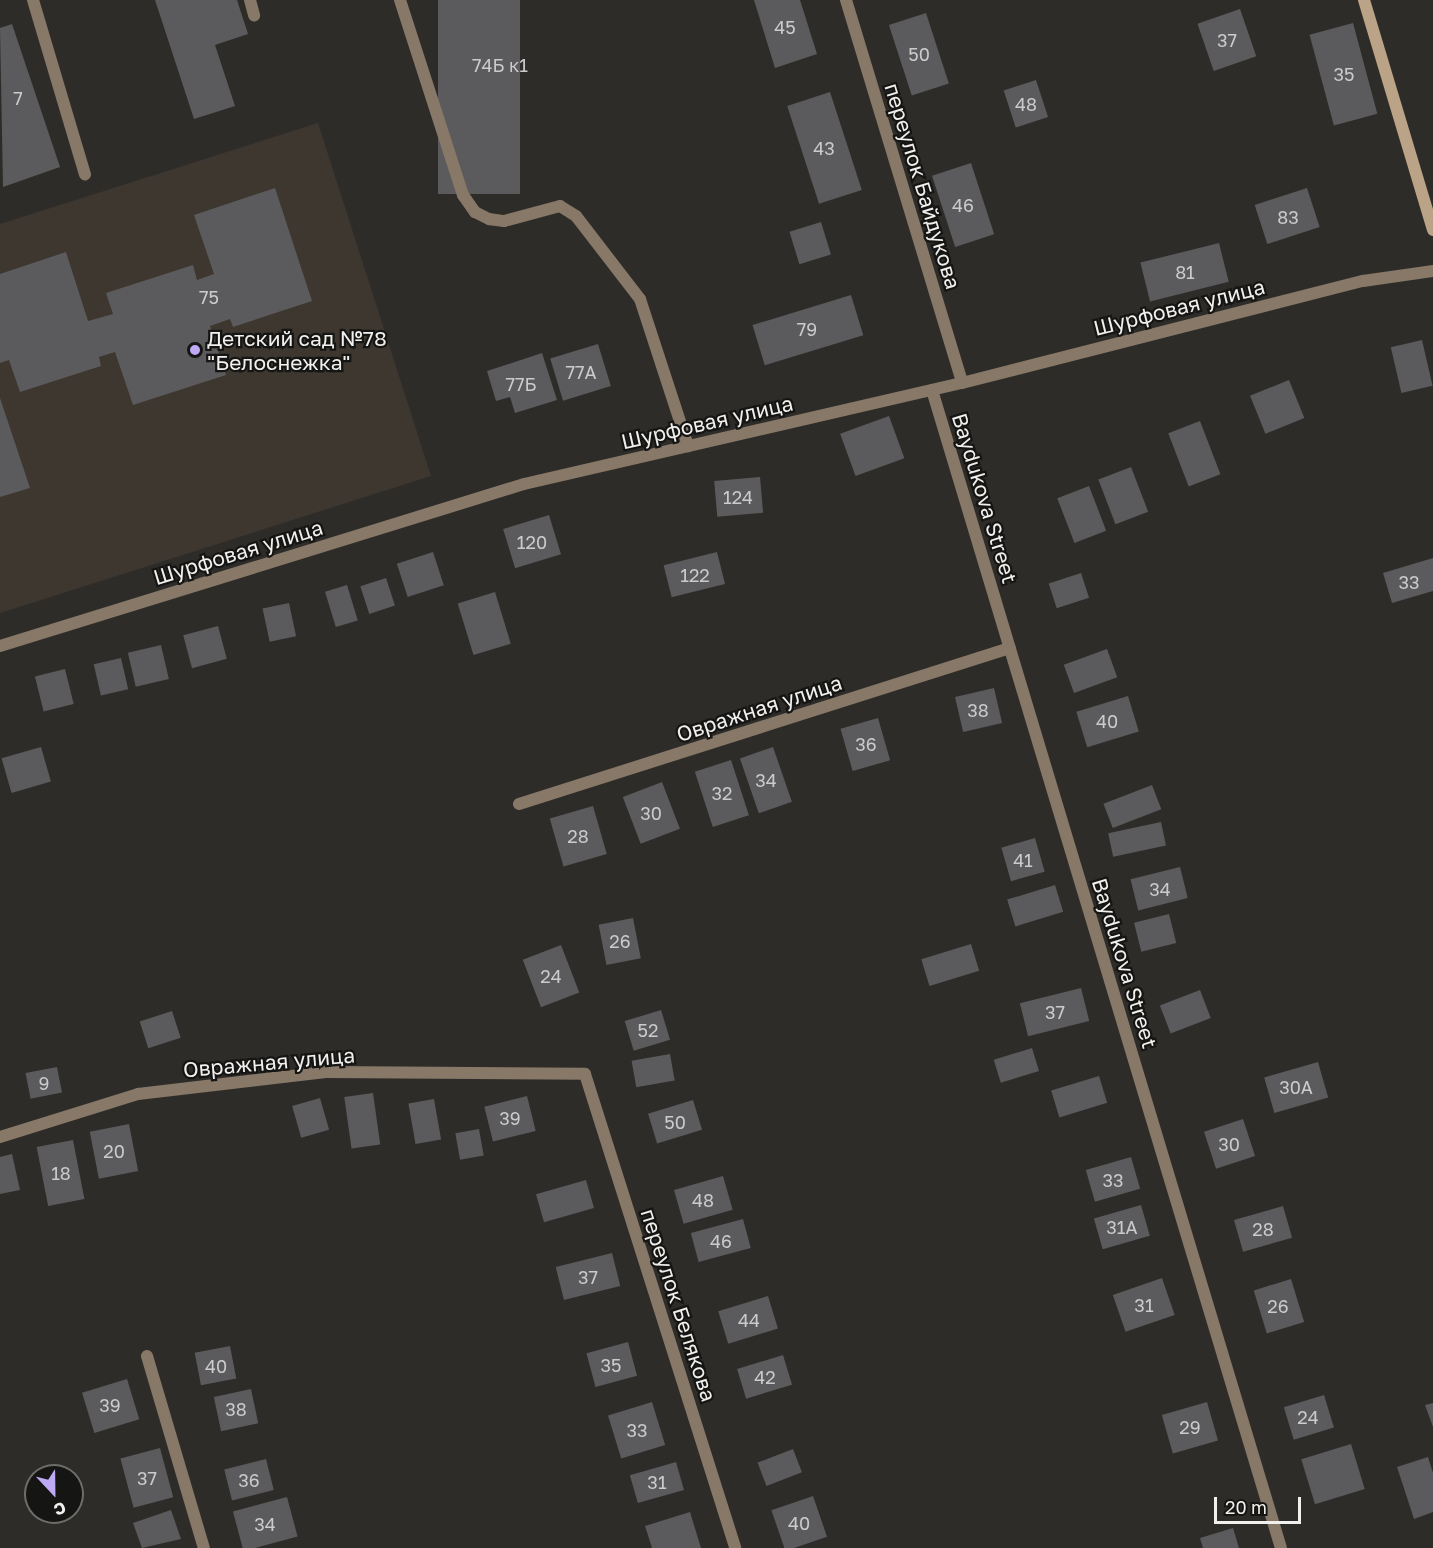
<!DOCTYPE html>
<html>
<head>
<meta charset="utf-8">
<style>
	body { margin:0 }
	#map { position:relative; width:1433px; height:1548px; overflow:hidden; background:#2e2c29; font-family:"Golos Text",sans-serif }
	div>[style] { position:absolute }
	.built>* { inset:0; background:#3d3730 }
	.building>* { inset:0; background:#5b5a5d; transform-origin:0 0 }
	.lane>* { height:12px; margin:-6px; padding:0 6px; transform-origin:6px; border-radius:6px; background:#877867 }
	.street>* { height:12px; margin:-6px; padding:0 6px; transform-origin:6px; border-radius:6px; background:#877867 }
	.secondary>* { height:12px; margin:-6px; padding:0 6px; transform-origin:6px; border-radius:6px; background:#bba387 }
	.dots>* { width:16px; height:16px; translate:-50% -50%; box-sizing:border-box; border:3px solid #151513; border-radius:50% }
	span { translate:-50% -50%; white-space:nowrap; text-align:center; line-height:1.15; -webkit-text-stroke:4.5px #151513; paint-order:stroke }
	.number-label { font-size:18px; color:#cccaca }
	.number-label span { -webkit-text-stroke-width:0 }
	.street-label { font-size:21px; color:#f1f0ee }
	.poi-label { font-size:21px; color:#f1f0ee }
	.left { translate:0 -50%; text-align:left }
	.north { position:absolute; left:24px; top:1464px; width:60px; height:60px; box-sizing:border-box; background:#151513; border:2px solid #6d6d6b; border-radius:50%; rotate:158deg; font-size:16px; font-weight:700; line-height:24px; text-align:center; color:#f1f0ee }
	.north::after { content:''; display:block; margin:auto; width:21px; height:27px; background:#bea9f4; clip-path:polygon(50% 0,100% 100%,50% 72%,0 100%) }
	.scale { position:absolute; left:1214px; top:1497px; width:87px; height:27px; box-sizing:border-box; border:3px solid #f1f0ee; border-top:0; padding-left:8px; font-size:18px; line-height:21px; white-space:nowrap; color:#f1f0ee; -webkit-text-stroke:4px #151513; paint-order:stroke }
</style>
</head>
<body>
<div id="map">
	<div class="built">
		<div style="clip-path:polygon(318px 123px,431px 476px,0 613px,0 224px)"></div>
	</div>
	<div class="building">
		<div style="clip-path:polygon(155px 0,237px 0,248px 34px,215px 45px,235px 106px,194px 119px)"></div>
		<div style="left:438px;top:0;width:82px;height:194px"></div>
		<div style="clip-path:polygon(754px 0,800px 0,817px 54px,775px 68px)"></div>
		<div style="left:1240px;top:9px;width:50px;height:45px;rotate:71deg"></div>
		<div style="left:926px;top:13px;width:74px;height:39px;rotate:72deg"></div>
		<div style="left:1353px;top:23px;width:94px;height:45px;rotate:75deg"></div>
		<div style="clip-path:polygon(12px 24px,60px 167px,3px 187px,0 28px)"></div>
		<div style="left:1036px;top:80px;width:39px;height:34px;rotate:72deg"></div>
		<div style="left:830px;top:92px;width:103px;height:45px;rotate:72deg"></div>
		<div style="left:971px;top:163px;width:75px;height:41px;rotate:72deg"></div>
		<div style="clip-path:polygon(275px 188px,312px 301px,233px 327px,230px 319px,210px 326px,226px 375px,133px 405px,115px 352px,99px 357px,101px 366px,20px 392px,9px 360px,0 363px,0 274px,66px 252px,88px 321px,113px 314px,106px 293px,193px 265px,197px 280px,214px 274px,194px 215px)"></div>
		<div style="left:1307px;top:188px;width:41px;height:55px;rotate:72deg"></div>
		<div style="left:821px;top:222px;width:34px;height:33px;rotate:73deg"></div>
		<div style="left:1219px;top:243px;width:40px;height:81px;rotate:76deg"></div>
		<div style="left:851px;top:295px;width:42px;height:103px;rotate:73deg"></div>
		<div style="left:1422px;top:340px;width:47px;height:32px;rotate:77deg"></div>
		<div style="left:598px;top:344px;width:44px;height:50px;rotate:73deg"></div>
		<div style="clip-path:polygon(542px 353px,557px 400px,515px 413px,510px 397px,496px 401px,487px 371px)"></div>
		<div style="left:1289px;top:380px;width:41px;height:42px;rotate:68deg"></div>
		<div style="clip-path:polygon(0 398px,30px 488px,0 497px)"></div>
		<div style="left:889px;top:416px;width:45px;height:52px;rotate:70deg"></div>
		<div style="left:1200px;top:421px;width:57px;height:34px;rotate:69deg"></div>
		<div style="left:1131px;top:467px;width:48px;height:35px;rotate:69deg"></div>
		<div style="left:760px;top:477px;width:36px;height:46px;rotate:85deg"></div>
		<div style="left:1089px;top:486px;width:48px;height:34px;rotate:69deg"></div>
		<div style="left:549px;top:515px;width:41px;height:48px;rotate:73deg"></div>
		<div style="left:433px;top:552px;width:35px;height:38px;rotate:72deg"></div>
		<div style="left:717px;top:552px;width:33px;height:55px;rotate:76deg"></div>
		<div style="clip-path:polygon(1433px 558px,1433px 591px,1392px 603px,1383px 573px)"></div>
		<div style="left:1081px;top:573px;width:26px;height:34px;rotate:72deg"></div>
		<div style="left:386px;top:578px;width:29px;height:27px;rotate:72deg"></div>
		<div style="left:347px;top:585px;width:37px;height:23px;rotate:73deg"></div>
		<div style="left:495px;top:592px;width:54px;height:39px;rotate:73deg"></div>
		<div style="left:289px;top:603px;width:34px;height:27px;rotate:78deg"></div>
		<div style="left:218px;top:626px;width:34px;height:36px;rotate:75deg"></div>
		<div style="left:161px;top:645px;width:35px;height:34px;rotate:77deg"></div>
		<div style="left:1107px;top:649px;width:30px;height:46px;rotate:70deg"></div>
		<div style="left:121px;top:658px;width:32px;height:28px;rotate:77deg"></div>
		<div style="left:65px;top:669px;width:36px;height:31px;rotate:76deg"></div>
		<div style="left:994px;top:688px;width:36px;height:40px;rotate:77deg"></div>
		<div style="left:1128px;top:696px;width:37px;height:54px;rotate:73deg"></div>
		<div style="left:878px;top:718px;width:44px;height:39px;rotate:74deg"></div>
		<div style="left:41px;top:747px;width:36px;height:41px;rotate:74deg"></div>
		<div style="left:773px;top:747px;width:58px;height:35px;rotate:71deg"></div>
		<div style="left:731px;top:760px;width:58px;height:38px;rotate:72deg"></div>
		<div style="left:662px;top:782px;width:50px;height:42px;rotate:69deg"></div>
		<div style="left:1152px;top:785px;width:26px;height:52px;rotate:69deg"></div>
		<div style="left:593px;top:806px;width:50px;height:45px;rotate:74deg"></div>
		<div style="left:1161px;top:822px;width:24px;height:54px;rotate:78deg"></div>
		<div style="left:1035px;top:838px;width:35px;height:35px;rotate:74deg"></div>
		<div style="left:1180px;top:867px;width:32px;height:51px;rotate:76deg"></div>
		<div style="left:1055px;top:885px;width:28px;height:50px;rotate:73deg"></div>
		<div style="left:1169px;top:914px;width:30px;height:36px;rotate:76deg"></div>
		<div style="left:633px;top:918px;width:41px;height:35px;rotate:79deg"></div>
		<div style="left:971px;top:944px;width:28px;height:52px;rotate:73deg"></div>
		<div style="left:561px;top:945px;width:51px;height:41px;rotate:69deg"></div>
		<div style="left:1081px;top:988px;width:34px;height:63px;rotate:76deg"></div>
		<div style="left:1200px;top:990px;width:30px;height:43px;rotate:69deg"></div>
		<div style="left:661px;top:1010px;width:31px;height:38px;rotate:73deg"></div>
		<div style="left:172px;top:1011px;width:28px;height:34px;rotate:72deg"></div>
		<div style="left:1032px;top:1048px;width:24px;height:40px;rotate:73deg"></div>
		<div style="left:670px;top:1054px;width:27px;height:39px;rotate:80deg"></div>
		<div style="left:1318px;top:1062px;width:37px;height:56px;rotate:74deg"></div>
		<div style="left:57px;top:1067px;width:26px;height:32px;rotate:79deg"></div>
		<div style="left:1099px;top:1076px;width:28px;height:50px;rotate:73deg"></div>
		<div style="left:373px;top:1093px;width:52px;height:29px;rotate:82deg"></div>
		<div style="left:527px;top:1096px;width:36px;height:44px;rotate:76deg"></div>
		<div style="left:320px;top:1098px;width:33px;height:29px;rotate:74deg"></div>
		<div style="left:434px;top:1099px;width:41px;height:26px;rotate:80deg"></div>
		<div style="left:693px;top:1100px;width:31px;height:47px;rotate:73deg"></div>
		<div style="left:1243px;top:1119px;width:39px;height:41px;rotate:72deg"></div>
		<div style="left:129px;top:1124px;width:48px;height:40px;rotate:79deg"></div>
		<div style="left:479px;top:1129px;width:27px;height:24px;rotate:80deg"></div>
		<div style="left:73px;top:1140px;width:60px;height:37px;rotate:79deg"></div>
		<div style="clip-path:polygon(12px 1154px,20px 1190px,0 1194px,0 1157px)"></div>
		<div style="left:1131px;top:1157px;width:33px;height:47px;rotate:74deg"></div>
		<div style="left:723px;top:1176px;width:35px;height:51px;rotate:74deg"></div>
		<div style="left:586px;top:1180px;width:29px;height:52px;rotate:74deg"></div>
		<div style="left:1141px;top:1205px;width:32px;height:49px;rotate:74deg"></div>
		<div style="left:1283px;top:1206px;width:33px;height:51px;rotate:74deg"></div>
		<div style="left:743px;top:1219px;width:30px;height:54px;rotate:75deg"></div>
		<div style="left:612px;top:1253px;width:34px;height:58px;rotate:76deg"></div>
		<div style="left:1162px;top:1278px;width:39px;height:52px;rotate:71deg"></div>
		<div style="left:1291px;top:1279px;width:45px;height:39px;rotate:73deg"></div>
		<div style="left:768px;top:1296px;width:34px;height:52px;rotate:73deg"></div>
		<div style="left:628px;top:1342px;width:35px;height:43px;rotate:75deg"></div>
		<div style="left:230px;top:1346px;width:33px;height:36px;rotate:79deg"></div>
		<div style="left:783px;top:1355px;width:31px;height:48px;rotate:73deg"></div>
		<div style="left:127px;top:1379px;width:42px;height:47px;rotate:73deg"></div>
		<div style="left:251px;top:1389px;width:35px;height:38px;rotate:78deg"></div>
		<div style="left:1324px;top:1395px;width:34px;height:42px;rotate:73deg"></div>
		<div style="left:652px;top:1402px;width:45px;height:46px;rotate:73deg"></div>
		<div style="left:1207px;top:1402px;width:40px;height:47px;rotate:74deg"></div>
		<div style="clip-path:polygon(1433px 1403px,1433px 1427px,1425px 1405px)"></div>
		<div style="left:1351px;top:1444px;width:47px;height:52px;rotate:73deg"></div>
		<div style="left:160px;top:1448px;width:51px;height:41px;rotate:75deg"></div>
		<div style="left:793px;top:1449px;width:25px;height:38px;rotate:69deg"></div>
		<div style="clip-path:polygon(1428px 1457px,1433px 1473px,1433px 1512px,1414px 1519px,1397px 1467px)"></div>
		<div style="left:266px;top:1459px;width:32px;height:43px;rotate:76deg"></div>
		<div style="left:676px;top:1462px;width:29px;height:48px;rotate:74deg"></div>
		<div style="left:813px;top:1496px;width:43px;height:44px;rotate:71deg"></div>
		<div style="left:287px;top:1497px;width:41px;height:56px;rotate:75deg"></div>
		<div style="clip-path:polygon(171px 1510px,181px 1539px,142px 1548px,133px 1523px)"></div>
		<div style="clip-path:polygon(690px 1512px,701px 1548px,652px 1548px,645px 1526px)"></div>
		<div style="clip-path:polygon(1233px 1528px,1239px 1548px,1203px 1548px,1200px 1538px)"></div>
	</div>
	<div class="lane">
		<div style="left:250px;top:0;width:16px;rotate:75deg"></div>
		<div style="left:400px;top:0;width:205px;rotate:72.1deg"></div>
		<div style="left:463px;top:195px;width:21px;rotate:55deg"></div>
		<div style="left:475px;top:212px;width:16px;rotate:27deg"></div>
		<div style="left:489px;top:219px;width:15px;rotate:8deg"></div>
		<div style="left:504px;top:221px;width:58px;rotate:-15deg"></div>
		<div style="left:560px;top:206px;width:19px;rotate:32deg"></div>
		<div style="left:576px;top:216px;width:105px;rotate:52.4deg"></div>
		<div style="left:640px;top:299px;width:155px;rotate:71.9deg"></div>
	</div>
	<div class="street">
		<div style="left:33px;top:0;width:182px;rotate:73.4deg"></div>
		<div style="left:846px;top:0;width:400px;rotate:73.1deg"></div>
		<div style="left:932px;top:390px;width:1209px;rotate:73.23deg"></div>
		<div style="left:0;top:646px;width:548px;rotate:-17.18deg"></div>
		<div style="left:524px;top:484px;width:449px;rotate:-13deg"></div>
		<div style="left:962px;top:383px;width:414px;rotate:-14.3deg"></div>
		<div style="left:1363px;top:281px;width:71px;rotate:-8.1deg"></div>
		<div style="left:519px;top:804px;width:515px;rotate:-17.63deg"></div>
		<div style="left:0;top:1137px;width:145px;rotate:-17.3deg"></div>
		<div style="left:138px;top:1094px;width:189px;rotate:-6.7deg"></div>
		<div style="left:326px;top:1072px;width:259px;rotate:0.4deg"></div>
		<div style="left:585px;top:1074px;width:497px;rotate:72.4deg"></div>
		<div style="left:147px;top:1356px;width:200px;rotate:73.5deg"></div>
	</div>
	<div class="secondary">
		<div style="left:1364px;top:0;width:240px;rotate:73.3deg"></div>
	</div>
	<div class="dots">
		<div style="left:195px;top:350px;background:#bea9f4"></div>
	</div>
	<div class="number-label">
		<span style="left:785px;top:27px">45</span>
		<span style="left:1227px;top:40px">37</span>
		<span style="left:919px;top:54px">50</span>
		<span style="left:500px;top:65px">74Б к1</span>
		<span style="left:1344px;top:74px">35</span>
		<span style="left:18px;top:98px">7</span>
		<span style="left:1026px;top:104px">48</span>
		<span style="left:824px;top:148px">43</span>
		<span style="left:963px;top:205px">46</span>
		<span style="left:1288px;top:217px">83</span>
		<span style="left:1185px;top:272px">81</span>
		<span style="left:209px;top:297px">75</span>
		<span style="left:807px;top:329px">79</span>
		<span style="left:581px;top:372px">77А</span>
		<span style="left:521px;top:384px">77Б</span>
		<span style="left:738px;top:497px">124</span>
		<span style="left:532px;top:542px">120</span>
		<span style="left:695px;top:575px">122</span>
		<span style="left:1409px;top:582px">33</span>
		<span style="left:978px;top:710px">38</span>
		<span style="left:1107px;top:721px">40</span>
		<span style="left:866px;top:744px">36</span>
		<span style="left:766px;top:780px">34</span>
		<span style="left:722px;top:793px">32</span>
		<span style="left:651px;top:813px">30</span>
		<span style="left:578px;top:836px">28</span>
		<span style="left:1023px;top:860px">41</span>
		<span style="left:1160px;top:889px">34</span>
		<span style="left:620px;top:941px">26</span>
		<span style="left:551px;top:976px">24</span>
		<span style="left:1055px;top:1012px">37</span>
		<span style="left:648px;top:1030px">52</span>
		<span style="left:44px;top:1083px">9</span>
		<span style="left:1296px;top:1087px">30А</span>
		<span style="left:510px;top:1118px">39</span>
		<span style="left:675px;top:1122px">50</span>
		<span style="left:1229px;top:1144px">30</span>
		<span style="left:114px;top:1151px">20</span>
		<span style="left:61px;top:1173px">18</span>
		<span style="left:1113px;top:1180px">33</span>
		<span style="left:703px;top:1200px">48</span>
		<span style="left:1122px;top:1227px">31А</span>
		<span style="left:1263px;top:1229px">28</span>
		<span style="left:721px;top:1241px">46</span>
		<span style="left:588px;top:1277px">37</span>
		<span style="left:1144px;top:1305px">31</span>
		<span style="left:1278px;top:1306px">26</span>
		<span style="left:749px;top:1320px">44</span>
		<span style="left:611px;top:1365px">35</span>
		<span style="left:216px;top:1366px">40</span>
		<span style="left:765px;top:1377px">42</span>
		<span style="left:110px;top:1405px">39</span>
		<span style="left:236px;top:1409px">38</span>
		<span style="left:1308px;top:1417px">24</span>
		<span style="left:1190px;top:1427px">29</span>
		<span style="left:637px;top:1430px">33</span>
		<span style="left:147px;top:1478px">37</span>
		<span style="left:249px;top:1480px">36</span>
		<span style="left:657px;top:1482px">31</span>
		<span style="left:799px;top:1523px">40</span>
		<span style="left:265px;top:1524px">34</span>
	</div>
	<div class="street-label">
		<span style="left:923px;top:186px;rotate:73deg">переулок Байдукова</span>
		<span style="left:1179px;top:307px;rotate:-14deg">Шурфовая улица</span>
		<span style="left:707px;top:422px;rotate:-13deg">Шурфовая улица</span>
		<span style="left:985px;top:498px;rotate:73deg">Baydukova Street</span>
		<span style="left:238px;top:552px;rotate:-17deg">Шурфовая улица</span>
		<span style="left:759px;top:708px;rotate:-18deg">Овражная улица</span>
		<span style="left:1125px;top:963px;rotate:73deg">Baydukova Street</span>
		<span style="left:269px;top:1062px;rotate:-5deg">Овражная улица</span>
		<span style="left:679px;top:1305px;rotate:72deg">переулок Белякова</span>
	</div>
	<div class="poi-label">
		<span class="left" style="left:207px;top:350px">Детский сад №78<br>"Белоснежка"</span>
	</div>
	<div class="north">С</div>
	<div class="scale">20 m</div>
</div>
</body>
</html>
